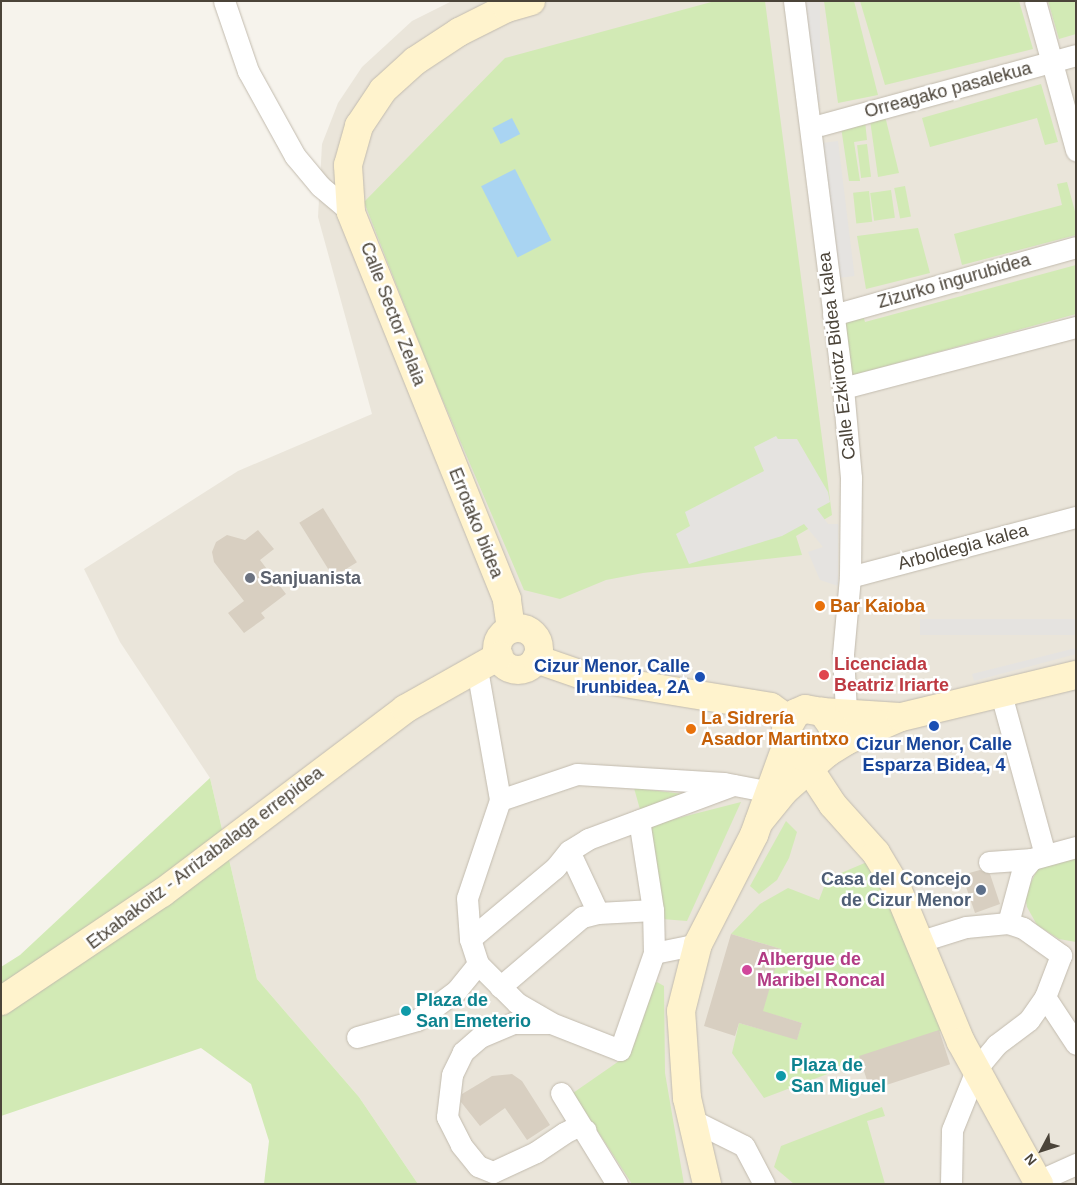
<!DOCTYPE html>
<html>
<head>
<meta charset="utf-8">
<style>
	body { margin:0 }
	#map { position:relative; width:1077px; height:1185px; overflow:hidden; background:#f6f3ec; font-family:Arial,sans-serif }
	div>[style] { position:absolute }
	.residential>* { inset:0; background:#eae5da }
	.green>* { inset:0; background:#d2eab5; transform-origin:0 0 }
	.parking>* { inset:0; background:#e5e3e0; transform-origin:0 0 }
	.water>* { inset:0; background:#a9d4f2; transform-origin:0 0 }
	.building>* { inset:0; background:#d8cfc1; transform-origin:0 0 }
	.roads { filter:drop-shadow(0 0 1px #c2bbae) drop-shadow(0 0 1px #c2bbae) }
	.street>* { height:21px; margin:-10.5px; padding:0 10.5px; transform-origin:10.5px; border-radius:10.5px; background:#fff }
	.secondary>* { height:28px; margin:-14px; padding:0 14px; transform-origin:14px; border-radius:14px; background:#fff3cd }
	.secondary>.ring { margin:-14px; padding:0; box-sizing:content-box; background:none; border:28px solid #fff3cd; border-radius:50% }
	.dots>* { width:14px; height:14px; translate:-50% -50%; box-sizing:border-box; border:2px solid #fff; border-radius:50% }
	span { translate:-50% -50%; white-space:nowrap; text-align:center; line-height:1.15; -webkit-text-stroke:5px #fff; paint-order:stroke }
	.street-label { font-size:18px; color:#4b4439 }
	.worship-label { font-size:18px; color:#5b616d; font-weight:700 }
	.left { translate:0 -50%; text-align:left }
	.food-label { font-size:18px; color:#c56008; font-weight:700 }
	.health-label { font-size:18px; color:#be3a42; font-weight:700 }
	.transit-label { font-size:18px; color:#164399; font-weight:700 }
	.right { translate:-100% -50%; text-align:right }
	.service-label { font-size:18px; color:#4e5e75; font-weight:700 }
	.hotel-label { font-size:18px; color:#b23c85; font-weight:700 }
	.culture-label { font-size:18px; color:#0d838f; font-weight:700 }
	.frame { position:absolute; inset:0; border:2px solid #4b4439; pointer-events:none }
	.north { position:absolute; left:1017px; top:1125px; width:50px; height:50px; -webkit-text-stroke:4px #fff; paint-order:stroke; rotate:230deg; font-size:14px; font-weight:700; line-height:20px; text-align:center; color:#4b4439 }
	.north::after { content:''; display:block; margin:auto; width:18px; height:22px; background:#4b4439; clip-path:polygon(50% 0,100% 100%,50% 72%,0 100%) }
</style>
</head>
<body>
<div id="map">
	<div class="residential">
		<div style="clip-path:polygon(452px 1px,1076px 1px,1076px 1184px,418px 1184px,359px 1097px,257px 979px,210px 778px,120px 642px,84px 569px,238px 471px,372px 414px,318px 217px,322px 144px,338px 103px,362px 67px,412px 21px)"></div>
	</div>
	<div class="green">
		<div style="clip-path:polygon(715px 1px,765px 1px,832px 515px,796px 536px,802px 555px,643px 573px,606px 580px,560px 599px,524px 590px,429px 368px,364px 202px,505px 58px)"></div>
		<div style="clip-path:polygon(824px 1px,854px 1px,878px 95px,838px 103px)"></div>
		<div style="clip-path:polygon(860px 1px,1019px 1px,1033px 49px,885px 85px)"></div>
		<div style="clip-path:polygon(1048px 1px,1076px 1px,1076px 34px,1059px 39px)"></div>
		<div style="clip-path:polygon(1041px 84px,1058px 142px,1045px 145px,1037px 118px,930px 147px,922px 118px)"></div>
		<div style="clip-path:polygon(885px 116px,899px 173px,878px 177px,870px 120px)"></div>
		<div style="clip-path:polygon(865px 121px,867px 140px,854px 142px,860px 181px,849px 181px,841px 127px)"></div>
		<div style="left:867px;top:144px;width:33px;height:10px;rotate:83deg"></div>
		<div style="clip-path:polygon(1067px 182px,1076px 215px,1076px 235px,962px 265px,954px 234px,1062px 205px,1057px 184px)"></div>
		<div style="left:905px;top:186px;width:31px;height:11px;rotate:79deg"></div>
		<div style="left:891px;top:190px;width:28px;height:21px;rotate:82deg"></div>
		<div style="left:869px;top:191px;width:31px;height:16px;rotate:84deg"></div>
		<div style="clip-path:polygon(918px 228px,930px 273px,866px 289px,857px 236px)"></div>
		<div style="clip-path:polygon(1076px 265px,1076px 314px,850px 376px,845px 321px,863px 315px,865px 322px)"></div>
		<div style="clip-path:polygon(210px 778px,257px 979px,359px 1097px,418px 1184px,264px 1184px,269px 1141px,251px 1084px,201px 1048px,1px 1116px,1px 967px,20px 955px)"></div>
		<div style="clip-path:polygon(634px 788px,691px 795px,641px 813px)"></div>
		<div style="clip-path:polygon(741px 802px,687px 921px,662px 919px,651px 825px)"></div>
		<div style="clip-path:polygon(786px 821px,797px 832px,789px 858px,777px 880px,759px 894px,750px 886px)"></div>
		<div style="clip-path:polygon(1076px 853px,1076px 942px,1059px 939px,1037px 925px,1027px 907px,1025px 895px,1039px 866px)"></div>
		<div style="clip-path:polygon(867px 862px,949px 1028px,764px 1098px,732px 1053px,739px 1023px,797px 1039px,802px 1023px,757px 1010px,768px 992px,781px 949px,731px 934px,760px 904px,788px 888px,819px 900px,827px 879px)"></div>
		<div style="clip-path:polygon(657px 982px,664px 986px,665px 1073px,684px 1184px,632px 1184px,573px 1093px,622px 1059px,650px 985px)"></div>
		<div style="clip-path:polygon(882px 1107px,885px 1116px,867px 1121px,885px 1184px,794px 1184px,774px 1167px,781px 1146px)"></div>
	</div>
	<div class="parking">
		<div style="left:804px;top:1px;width:16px;height:101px"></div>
		<div style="left:838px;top:141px;width:136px;height:16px;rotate:83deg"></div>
		<div style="clip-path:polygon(776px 436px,778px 439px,797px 439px,828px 492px,830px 502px,817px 509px,828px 524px,838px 524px,838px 586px,820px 580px,808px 552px,823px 547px,804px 524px,782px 536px,689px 564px,676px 534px,690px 526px,685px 512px,764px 471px,754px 447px)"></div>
		<div style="left:1076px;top:619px;width:16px;height:156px;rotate:90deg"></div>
		<div style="clip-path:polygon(1076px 648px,1076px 654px,974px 681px,972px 674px)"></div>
	</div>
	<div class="water">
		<div style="left:512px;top:118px;width:18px;height:22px;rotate:63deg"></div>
		<div style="left:515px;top:169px;width:80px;height:38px;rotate:63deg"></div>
	</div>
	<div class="building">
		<div style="left:323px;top:508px;width:64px;height:28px;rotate:58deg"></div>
		<div style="clip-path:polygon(258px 530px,274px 549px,260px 560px,286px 594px,261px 613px,265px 618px,244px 633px,228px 613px,244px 601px,214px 562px,212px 552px,216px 542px,227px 535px,245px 540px)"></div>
		<div style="clip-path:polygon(980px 870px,990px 874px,1000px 904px,975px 913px,962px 875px)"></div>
		<div style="clip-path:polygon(731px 934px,781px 949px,763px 1011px,802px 1023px,797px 1040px,739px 1023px,735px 1036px,704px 1026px)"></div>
		<div style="left:939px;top:1030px;width:36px;height:84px;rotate:72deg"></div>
		<div style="clip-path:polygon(512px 1074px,522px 1081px,550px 1125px,527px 1140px,505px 1108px,480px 1126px,461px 1102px,462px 1094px,492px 1076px)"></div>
	</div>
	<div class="roads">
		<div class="street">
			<div style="left:224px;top:1px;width:74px;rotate:71.1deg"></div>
			<div style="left:248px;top:71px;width:97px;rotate:61.1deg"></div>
			<div style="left:295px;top:156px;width:39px;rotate:50deg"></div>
			<div style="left:320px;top:186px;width:40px;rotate:40deg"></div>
			<div style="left:794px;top:1px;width:390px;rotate:82.8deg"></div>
			<div style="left:843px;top:388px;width:90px;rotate:84.9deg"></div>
			<div style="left:851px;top:478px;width:99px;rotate:90.6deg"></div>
			<div style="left:850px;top:577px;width:77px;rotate:95.2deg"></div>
			<div style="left:843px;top:654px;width:58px;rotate:87deg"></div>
			<div style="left:1035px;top:1px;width:155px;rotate:74.6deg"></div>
			<div style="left:820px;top:125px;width:265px;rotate:-15.3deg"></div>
			<div style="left:833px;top:315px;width:252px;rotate:-15.6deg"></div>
			<div style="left:843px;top:388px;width:241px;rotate:-14.7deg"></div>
			<div style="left:850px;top:577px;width:234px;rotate:-14.9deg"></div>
			<div style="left:477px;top:669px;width:133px;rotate:80deg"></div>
			<div style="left:500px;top:800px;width:103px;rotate:108.6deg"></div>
			<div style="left:467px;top:898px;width:41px;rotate:85.8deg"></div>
			<div style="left:470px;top:939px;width:26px;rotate:72deg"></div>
			<div style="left:478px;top:964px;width:55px;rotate:45deg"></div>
			<div style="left:517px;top:1003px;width:39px;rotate:30deg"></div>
			<div style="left:551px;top:1023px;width:74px;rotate:21.4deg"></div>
			<div style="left:620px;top:1050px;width:103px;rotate:-70.7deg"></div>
			<div style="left:654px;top:953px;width:43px;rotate:-91.3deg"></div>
			<div style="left:653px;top:910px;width:91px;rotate:-98.8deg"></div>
			<div style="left:1001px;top:694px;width:167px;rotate:74.7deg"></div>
			<div style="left:500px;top:800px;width:81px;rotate:-18.7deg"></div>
			<div style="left:577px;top:774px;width:147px;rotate:3.5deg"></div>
			<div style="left:724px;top:783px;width:48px;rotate:10.8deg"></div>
			<div style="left:569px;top:851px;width:68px;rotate:64.9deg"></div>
			<div style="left:989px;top:862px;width:43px;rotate:-4deg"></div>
			<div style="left:1008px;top:923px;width:54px;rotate:-74.9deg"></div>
			<div style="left:1022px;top:871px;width:16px;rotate:-50deg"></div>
			<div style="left:1032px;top:859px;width:46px;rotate:-15.3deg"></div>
			<div style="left:470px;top:939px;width:111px;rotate:-39.9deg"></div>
			<div style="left:555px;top:868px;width:22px;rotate:-51deg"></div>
			<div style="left:569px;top:851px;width:22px;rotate:-32deg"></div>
			<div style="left:588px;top:839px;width:155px;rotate:-20.4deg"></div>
			<div style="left:918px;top:942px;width:50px;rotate:-17.4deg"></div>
			<div style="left:966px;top:927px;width:42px;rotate:-5.4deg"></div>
			<div style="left:1008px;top:923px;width:16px;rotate:18deg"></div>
			<div style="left:1023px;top:928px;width:47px;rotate:35.4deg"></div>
			<div style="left:654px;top:953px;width:45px;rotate:-11.6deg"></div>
			<div style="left:500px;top:987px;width:108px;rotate:-40.5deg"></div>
			<div style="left:582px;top:917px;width:16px;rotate:-14deg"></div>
			<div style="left:598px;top:913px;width:55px;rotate:-3.1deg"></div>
			<div style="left:1045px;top:997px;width:56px;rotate:56.6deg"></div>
			<div style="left:549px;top:1023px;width:36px;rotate:180deg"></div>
			<div style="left:513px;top:1023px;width:36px;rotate:157deg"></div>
			<div style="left:480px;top:1037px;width:23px;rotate:139deg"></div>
			<div style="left:463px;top:1052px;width:25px;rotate:116deg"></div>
			<div style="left:452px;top:1075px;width:42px;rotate:96.8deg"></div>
			<div style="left:447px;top:1117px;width:31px;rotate:63deg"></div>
			<div style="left:461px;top:1145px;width:27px;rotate:51deg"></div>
			<div style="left:478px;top:1166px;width:16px;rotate:22deg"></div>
			<div style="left:493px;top:1172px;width:47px;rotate:-24.9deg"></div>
			<div style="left:536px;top:1152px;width:34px;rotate:-34deg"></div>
			<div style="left:564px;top:1133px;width:13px;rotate:-27deg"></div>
			<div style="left:576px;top:1127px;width:10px;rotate:17deg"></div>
			<div style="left:357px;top:1037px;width:62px;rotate:-15.8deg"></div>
			<div style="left:417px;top:1020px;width:49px;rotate:-36.6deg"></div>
			<div style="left:456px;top:991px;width:35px;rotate:-51deg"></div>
			<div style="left:561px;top:1093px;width:107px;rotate:58.4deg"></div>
			<div style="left:692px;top:1120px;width:58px;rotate:26.6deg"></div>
			<div style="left:744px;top:1146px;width:43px;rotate:62.2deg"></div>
			<div style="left:1038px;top:1181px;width:42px;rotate:-24.1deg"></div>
			<div style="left:951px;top:1184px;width:54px;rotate:-88.9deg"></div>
			<div style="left:952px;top:1130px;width:67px;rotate:-68deg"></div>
			<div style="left:977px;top:1068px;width:30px;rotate:-50deg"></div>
			<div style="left:996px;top:1045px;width:41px;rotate:-37.1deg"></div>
			<div style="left:1029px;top:1020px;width:28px;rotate:-55deg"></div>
			<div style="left:1045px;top:997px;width:45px;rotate:-69.1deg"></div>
		</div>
		<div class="secondary">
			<div class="ring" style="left:497px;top:628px;width:14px;height:14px"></div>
			<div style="left:511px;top:629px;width:30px;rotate:-98deg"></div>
			<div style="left:507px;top:599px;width:417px;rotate:-112deg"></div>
			<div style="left:351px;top:212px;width:47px;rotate:-93.7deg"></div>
			<div style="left:348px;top:165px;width:41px;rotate:-74.2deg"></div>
			<div style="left:359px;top:126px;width:43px;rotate:-56.3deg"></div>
			<div style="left:383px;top:90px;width:43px;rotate:-42.2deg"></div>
			<div style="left:415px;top:61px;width:53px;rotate:-33.4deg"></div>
			<div style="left:459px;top:32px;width:54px;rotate:-26.6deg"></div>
			<div style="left:507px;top:8px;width:25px;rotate:-16deg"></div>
			<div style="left:536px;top:659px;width:55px;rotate:19.1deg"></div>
			<div style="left:588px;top:677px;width:185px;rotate:9.3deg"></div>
			<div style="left:771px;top:707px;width:22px;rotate:36deg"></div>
			<div style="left:822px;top:712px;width:78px;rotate:3.7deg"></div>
			<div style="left:808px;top:767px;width:45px;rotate:56.7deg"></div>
			<div style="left:833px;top:805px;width:64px;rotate:48.1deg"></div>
			<div style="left:876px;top:853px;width:39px;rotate:59deg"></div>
			<div style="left:896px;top:886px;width:169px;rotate:67.4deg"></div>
			<div style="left:961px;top:1042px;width:162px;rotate:61.2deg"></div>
			<div style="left:759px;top:822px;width:40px;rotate:-51deg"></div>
			<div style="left:784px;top:791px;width:57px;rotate:-41.5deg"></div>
			<div style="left:827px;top:753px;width:11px;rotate:-63deg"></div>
			<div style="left:832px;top:743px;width:16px;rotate:-86deg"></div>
			<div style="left:833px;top:727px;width:19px;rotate:-126deg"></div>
			<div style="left:822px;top:712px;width:17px;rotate:-170deg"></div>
			<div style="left:805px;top:709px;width:10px;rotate:156deg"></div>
			<div style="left:796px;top:713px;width:20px;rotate:120deg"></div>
			<div style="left:786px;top:730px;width:11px;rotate:80deg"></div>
			<div style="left:788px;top:741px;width:21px;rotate:47deg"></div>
			<div style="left:802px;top:756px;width:8px;rotate:14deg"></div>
			<div style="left:810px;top:758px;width:9px;rotate:-6deg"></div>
			<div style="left:819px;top:757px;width:9px;rotate:-27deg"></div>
			<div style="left:827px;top:753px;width:22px;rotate:-32deg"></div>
			<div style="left:846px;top:741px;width:60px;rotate:-23.6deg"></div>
			<div style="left:901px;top:717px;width:180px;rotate:-13.5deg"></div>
			<div style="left:1px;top:1001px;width:194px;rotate:-33.9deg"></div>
			<div style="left:162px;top:893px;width:305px;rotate:-37.1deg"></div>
			<div style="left:405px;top:709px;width:108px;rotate:-29.4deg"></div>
			<div style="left:707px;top:1184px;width:88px;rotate:-103.1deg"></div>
			<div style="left:687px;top:1098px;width:87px;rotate:-93.9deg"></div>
			<div style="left:681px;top:1011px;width:69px;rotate:-75.8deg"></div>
			<div style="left:698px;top:944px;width:123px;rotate:-62.8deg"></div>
			<div style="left:754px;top:835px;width:100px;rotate:-70.1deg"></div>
		</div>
	</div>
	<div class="dots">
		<div style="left:250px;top:578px;background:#6b7280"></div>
		<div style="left:820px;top:606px;background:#e8710a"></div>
		<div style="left:824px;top:675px;background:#e0444e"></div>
		<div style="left:700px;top:677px;background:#1a4fb4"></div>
		<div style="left:934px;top:726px;background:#1a4fb4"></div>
		<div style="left:691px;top:729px;background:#e8710a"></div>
		<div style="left:981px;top:890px;background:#5c6f8a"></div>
		<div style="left:747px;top:970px;background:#d1479c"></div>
		<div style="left:406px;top:1011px;background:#0f9aa8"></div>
		<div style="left:781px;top:1076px;background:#0f9aa8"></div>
	</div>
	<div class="street-label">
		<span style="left:948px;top:90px;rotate:-15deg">Orreagako pasalekua</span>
		<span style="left:954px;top:281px;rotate:-16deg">Zizurko ingurubidea</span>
		<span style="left:393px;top:314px;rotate:69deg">Calle Sector Zelaia</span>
		<span style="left:837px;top:356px;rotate:-97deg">Calle Ezkirotz Bidea kalea</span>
		<span style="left:476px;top:523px;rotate:68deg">Errotako bidea</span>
		<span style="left:963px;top:547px;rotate:-15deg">Arboldegia kalea</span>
		<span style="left:205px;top:858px;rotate:-37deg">Etxabakoitz - Arrizabalaga errepidea</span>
	</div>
	<div class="worship-label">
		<span class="left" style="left:260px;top:578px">Sanjuanista</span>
	</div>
	<div class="food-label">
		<span class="left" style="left:830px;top:606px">Bar Kaioba</span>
		<span class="left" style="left:701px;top:729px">La Sidrería<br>Asador Martintxo</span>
	</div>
	<div class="health-label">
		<span class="left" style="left:834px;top:675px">Licenciada<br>Beatriz Iriarte</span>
	</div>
	<div class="transit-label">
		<span class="right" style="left:690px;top:677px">Cizur Menor, Calle<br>Irunbidea, 2A</span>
		<span style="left:934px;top:755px">Cizur Menor, Calle<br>Esparza Bidea, 4</span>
	</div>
	<div class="service-label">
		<span class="right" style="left:971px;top:890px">Casa del Concejo<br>de Cizur Menor</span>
	</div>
	<div class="hotel-label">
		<span class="left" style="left:757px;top:970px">Albergue de<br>Maribel Roncal</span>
	</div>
	<div class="culture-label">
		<span class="left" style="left:416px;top:1011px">Plaza de<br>San Emeterio</span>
		<span class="left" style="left:791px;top:1076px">Plaza de<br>San Miguel</span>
	</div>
	<div class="frame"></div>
	<div class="north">N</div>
</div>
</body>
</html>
